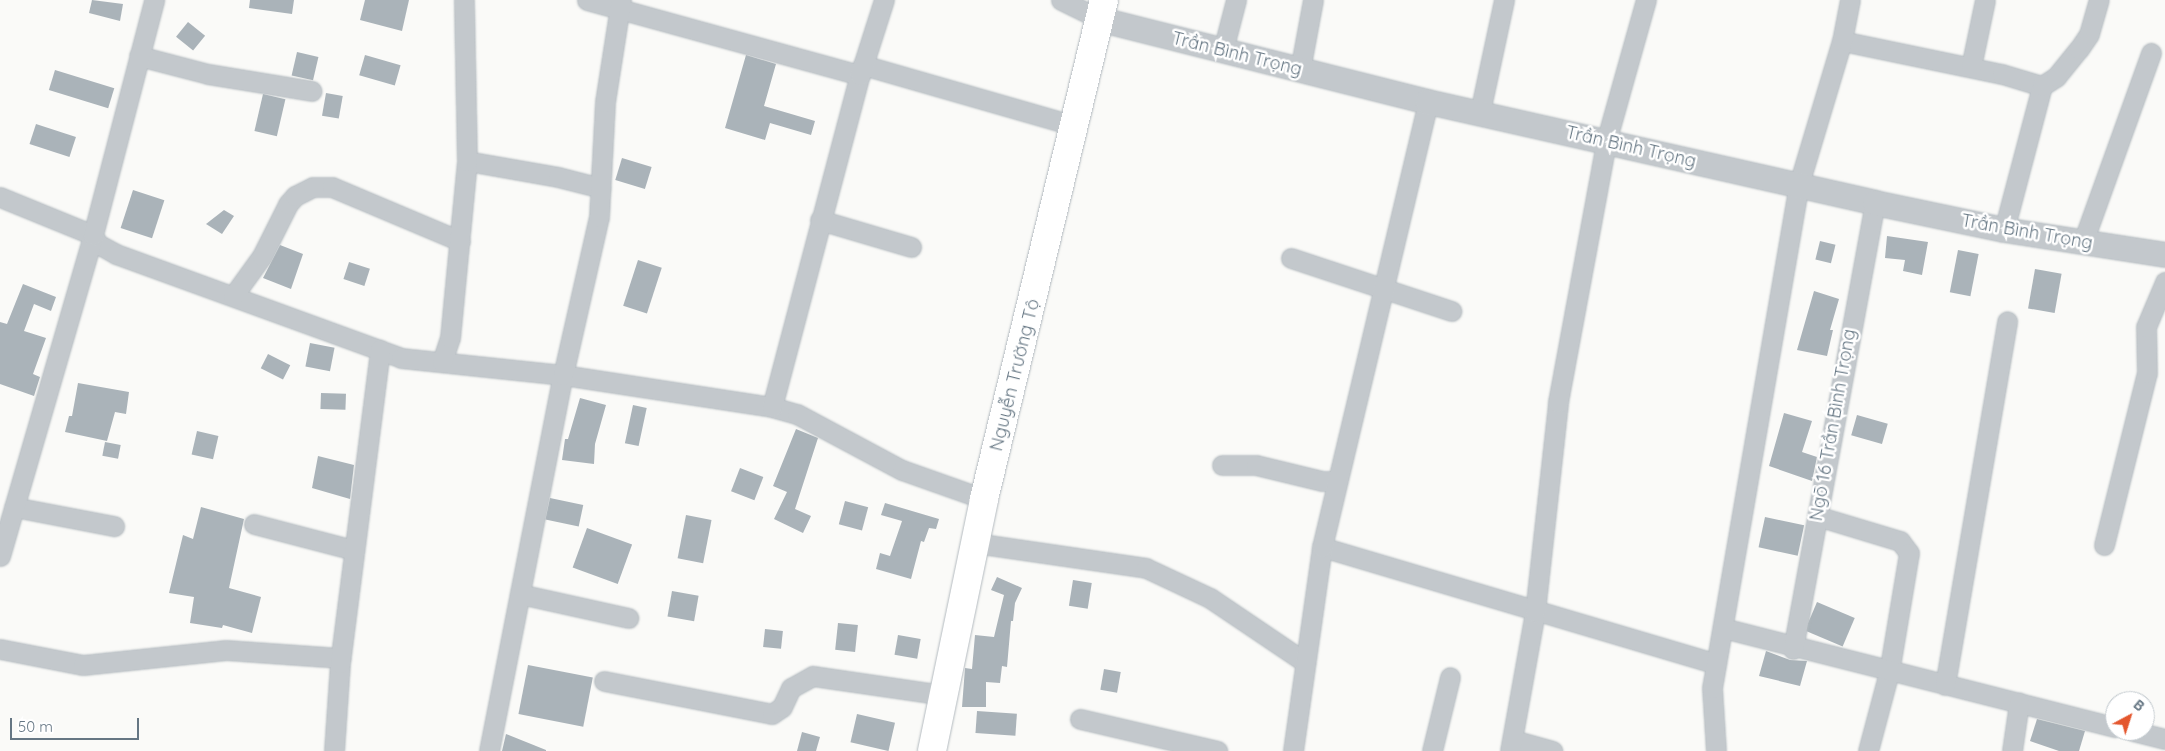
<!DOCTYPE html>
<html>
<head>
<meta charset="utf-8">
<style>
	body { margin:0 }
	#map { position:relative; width:2165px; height:751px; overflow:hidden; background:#fafaf8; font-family:Quicksand,sans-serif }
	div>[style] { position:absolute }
	.building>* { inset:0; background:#aab3b9; transform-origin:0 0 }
	.roads { filter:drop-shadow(0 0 1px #b3babf) drop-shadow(0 0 1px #b3babf) }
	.minor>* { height:19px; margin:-9.5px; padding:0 9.5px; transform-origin:9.5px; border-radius:9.5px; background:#c3c8cc }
	.tertiary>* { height:24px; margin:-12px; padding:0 12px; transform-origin:12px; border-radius:12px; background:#c3c8cc }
	.secondary>* { height:28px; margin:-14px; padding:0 14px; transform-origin:14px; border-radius:14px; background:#fff }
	span { translate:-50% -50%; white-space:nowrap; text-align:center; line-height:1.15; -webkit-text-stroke:5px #fff; paint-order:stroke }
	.street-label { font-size:18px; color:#657683 }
	.north { position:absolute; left:2105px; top:691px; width:50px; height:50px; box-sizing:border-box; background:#fff; border:1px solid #c1c8cd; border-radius:50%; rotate:40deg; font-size:14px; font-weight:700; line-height:20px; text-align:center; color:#657683 }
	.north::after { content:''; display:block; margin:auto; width:18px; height:22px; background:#e4572e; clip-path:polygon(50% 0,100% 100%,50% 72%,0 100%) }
	.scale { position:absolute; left:10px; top:718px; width:129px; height:22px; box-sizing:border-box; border:2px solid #657683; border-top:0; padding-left:6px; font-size:15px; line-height:18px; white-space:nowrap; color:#657683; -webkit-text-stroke:4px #fff; paint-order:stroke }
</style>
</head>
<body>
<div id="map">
	<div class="building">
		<div style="clip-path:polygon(92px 0,123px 4px,120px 21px,89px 13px)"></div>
		<div style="clip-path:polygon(250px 0,294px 0,292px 14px,249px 8px)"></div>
		<div style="clip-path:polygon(365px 0,409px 0,402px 31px,360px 20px)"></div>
		<div style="left:188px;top:22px;width:22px;height:19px;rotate:39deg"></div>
		<div style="left:297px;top:52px;width:22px;height:24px;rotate:13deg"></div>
		<div style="left:365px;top:55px;width:37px;height:21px;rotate:16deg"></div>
		<div style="clip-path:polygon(746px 55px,776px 64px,764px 106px,815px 121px,811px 135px,770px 123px,765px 140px,725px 128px)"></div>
		<div style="left:55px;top:70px;width:62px;height:21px;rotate:17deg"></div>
		<div style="left:326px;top:93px;width:17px;height:23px;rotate:10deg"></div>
		<div style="left:263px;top:94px;width:23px;height:38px;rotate:13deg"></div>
		<div style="left:36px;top:124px;width:42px;height:21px;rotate:18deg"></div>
		<div style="left:622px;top:158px;width:31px;height:23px;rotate:17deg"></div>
		<div style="left:133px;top:190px;width:33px;height:40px;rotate:18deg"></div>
		<div style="clip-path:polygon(224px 210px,234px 216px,222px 234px,206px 224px)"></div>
		<div style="clip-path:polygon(1887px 236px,1928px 242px,1922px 275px,1903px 271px,1905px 260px,1885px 258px)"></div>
		<div style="left:1820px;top:241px;width:16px;height:19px;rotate:14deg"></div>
		<div style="clip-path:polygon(280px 245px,303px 254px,291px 289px,263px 278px)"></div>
		<div style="left:1958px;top:250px;width:21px;height:43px;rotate:11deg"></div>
		<div style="left:638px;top:260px;width:25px;height:48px;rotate:18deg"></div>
		<div style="left:349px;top:262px;width:22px;height:18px;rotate:18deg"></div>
		<div style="left:2035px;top:269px;width:27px;height:40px;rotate:10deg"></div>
		<div style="clip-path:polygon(23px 284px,56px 297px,51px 311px,34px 304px,24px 331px,46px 338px,33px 374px,40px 377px,34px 396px,0 384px,0 322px,7px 324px)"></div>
		<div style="clip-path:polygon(1814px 291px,1839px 299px,1830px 330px,1833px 330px,1827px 356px,1797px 350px)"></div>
		<div style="left:310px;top:343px;width:25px;height:24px;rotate:11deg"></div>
		<div style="left:268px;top:354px;width:25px;height:16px;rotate:27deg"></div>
		<div style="clip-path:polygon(78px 383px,129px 392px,126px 414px,115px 412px,107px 441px,65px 432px,69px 416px,72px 416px)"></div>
		<div style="left:321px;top:393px;width:25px;height:16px;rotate:2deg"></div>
		<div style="clip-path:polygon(580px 398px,606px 405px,595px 444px,594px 464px,562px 460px,565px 439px,568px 439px)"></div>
		<div style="left:633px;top:405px;width:14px;height:39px;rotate:12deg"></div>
		<div style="clip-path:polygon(1784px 413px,1812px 421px,1802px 452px,1817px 457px,1812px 481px,1769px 466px)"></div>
		<div style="left:1857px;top:415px;width:32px;height:21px;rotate:16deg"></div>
		<div style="clip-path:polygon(796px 429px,818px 438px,795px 509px,811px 516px,803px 533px,774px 519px,787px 492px,773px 486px)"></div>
		<div style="left:197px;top:431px;width:22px;height:24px;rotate:13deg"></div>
		<div style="left:105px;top:442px;width:16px;height:14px;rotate:11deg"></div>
		<div style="clip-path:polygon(318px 456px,354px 465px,350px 499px,312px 488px)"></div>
		<div style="left:740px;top:468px;width:25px;height:25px;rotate:21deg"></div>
		<div style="left:550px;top:498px;width:34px;height:22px;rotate:12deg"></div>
		<div style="left:845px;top:501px;width:24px;height:24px;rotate:15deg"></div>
		<div style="clip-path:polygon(885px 503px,939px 519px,936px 529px,929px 528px,924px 542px,921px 541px,911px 579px,876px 569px,880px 553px,890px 556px,902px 521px,881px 515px)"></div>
		<div style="clip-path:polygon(201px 507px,244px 519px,229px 588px,261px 597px,252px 633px,223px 625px,222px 628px,190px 623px,194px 597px,169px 593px,183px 535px,193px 539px)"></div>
		<div style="left:686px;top:515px;width:26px;height:44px;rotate:11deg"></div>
		<div style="left:1765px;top:517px;width:40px;height:31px;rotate:12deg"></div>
		<div style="left:587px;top:528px;width:48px;height:42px;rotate:20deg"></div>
		<div style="clip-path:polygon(997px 577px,1022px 588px,1015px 603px,1013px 621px,1011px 621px,1007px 667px,1002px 666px,1000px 683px,986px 682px,986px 707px,962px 707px,965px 668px,972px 669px,975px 635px,994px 637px,1004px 595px,991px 590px)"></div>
		<div style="left:1073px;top:580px;width:19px;height:26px;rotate:9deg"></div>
		<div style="left:672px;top:591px;width:27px;height:26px;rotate:10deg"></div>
		<div style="left:1817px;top:602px;width:41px;height:31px;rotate:23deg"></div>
		<div style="left:838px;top:623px;width:20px;height:27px;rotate:6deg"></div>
		<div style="left:765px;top:629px;width:18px;height:18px;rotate:6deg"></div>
		<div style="left:898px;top:635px;width:23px;height:20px;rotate:10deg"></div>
		<div style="clip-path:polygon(1766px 651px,1790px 660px,1807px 661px,1800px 686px,1759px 676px)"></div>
		<div style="left:528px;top:665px;width:66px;height:50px;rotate:11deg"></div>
		<div style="left:1104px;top:669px;width:17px;height:21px;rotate:10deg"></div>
		<div style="left:977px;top:711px;width:40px;height:22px;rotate:4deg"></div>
		<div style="left:857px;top:714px;width:39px;height:29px;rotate:13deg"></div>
		<div style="clip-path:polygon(2037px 719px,2085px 731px,2079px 751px,2059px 751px,2030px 741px)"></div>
		<div style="clip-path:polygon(802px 732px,820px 737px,816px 751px,797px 751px)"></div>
		<div style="clip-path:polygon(506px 734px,546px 750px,546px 751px,502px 751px)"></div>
	</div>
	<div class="roads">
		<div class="minor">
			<div style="left:587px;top:0;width:283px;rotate:15.4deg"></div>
			<div style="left:1061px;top:0;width:46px;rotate:26deg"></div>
			<div style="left:1842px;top:41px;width:163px;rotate:11.7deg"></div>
			<div style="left:2002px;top:74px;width:42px;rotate:16.7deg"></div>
			<div style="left:1223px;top:50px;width:52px;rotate:-75.4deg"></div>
			<div style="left:139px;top:56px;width:71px;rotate:14.6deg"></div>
			<div style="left:208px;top:74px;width:105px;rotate:9.3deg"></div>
			<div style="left:863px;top:65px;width:222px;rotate:16deg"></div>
			<div style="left:1971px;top:67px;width:68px;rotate:-78.2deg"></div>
			<div style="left:1300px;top:70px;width:71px;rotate:-79.5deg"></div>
			<div style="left:1480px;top:112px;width:115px;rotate:-77.9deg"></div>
			<div style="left:467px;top:161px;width:92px;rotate:10deg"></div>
			<div style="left:558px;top:177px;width:44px;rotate:14.3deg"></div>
			<div style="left:0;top:197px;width:100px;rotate:22.2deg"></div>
			<div style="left:93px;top:235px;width:10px;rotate:61deg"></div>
			<div style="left:98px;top:244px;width:21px;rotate:29deg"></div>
			<div style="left:116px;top:254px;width:303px;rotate:20deg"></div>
			<div style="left:401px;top:358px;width:163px;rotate:6deg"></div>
			<div style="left:563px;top:375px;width:211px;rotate:8.7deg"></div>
			<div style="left:772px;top:407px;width:26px;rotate:16deg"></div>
			<div style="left:797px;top:414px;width:119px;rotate:28.1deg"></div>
			<div style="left:902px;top:470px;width:87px;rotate:19.5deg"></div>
			<div style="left:820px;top:220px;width:95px;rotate:16.5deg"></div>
			<div style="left:2004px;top:230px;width:149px;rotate:-75.2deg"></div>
			<div style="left:2042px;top:86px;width:17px;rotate:-33deg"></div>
			<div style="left:2056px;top:77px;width:36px;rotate:-51deg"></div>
			<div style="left:2079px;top:49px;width:18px;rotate:-56deg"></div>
			<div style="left:2089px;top:34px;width:35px;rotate:-74deg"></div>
			<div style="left:2083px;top:242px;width:201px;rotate:-70.2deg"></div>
			<div style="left:1291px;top:258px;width:169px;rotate:18.3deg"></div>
			<div style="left:233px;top:296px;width:49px;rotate:-54.1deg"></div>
			<div style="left:262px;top:256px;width:58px;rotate:-63.4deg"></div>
			<div style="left:288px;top:204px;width:11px;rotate:-49deg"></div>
			<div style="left:295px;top:196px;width:20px;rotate:-27deg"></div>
			<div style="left:313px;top:187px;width:19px"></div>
			<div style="left:332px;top:187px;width:139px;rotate:22.9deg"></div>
			<div style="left:442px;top:362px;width:25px;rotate:-72deg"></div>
			<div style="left:450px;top:338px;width:178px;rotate:-84.5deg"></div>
			<div style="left:467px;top:161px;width:161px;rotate:-91.1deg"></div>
			<div style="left:772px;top:407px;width:343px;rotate:-75.2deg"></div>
			<div style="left:860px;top:75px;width:79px;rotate:-72.3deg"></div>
			<div style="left:1222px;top:465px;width:34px"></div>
			<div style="left:1256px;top:465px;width:68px;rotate:13.6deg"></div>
			<div style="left:1322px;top:481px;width:15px"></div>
			<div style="left:14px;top:507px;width:102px;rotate:10.8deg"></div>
			<div style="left:1817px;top:516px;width:87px;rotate:16.8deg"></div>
			<div style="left:1900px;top:541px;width:15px;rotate:53deg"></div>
			<div style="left:1909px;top:553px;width:121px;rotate:99.5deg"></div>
			<div style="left:1889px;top:672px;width:82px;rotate:104.9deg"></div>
			<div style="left:254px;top:524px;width:103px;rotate:14.6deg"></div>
			<div style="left:975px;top:543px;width:173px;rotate:8.3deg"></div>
			<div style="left:1146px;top:568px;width:71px;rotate:25.1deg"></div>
			<div style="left:1210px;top:598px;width:115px;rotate:34deg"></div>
			<div style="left:2104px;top:545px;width:177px;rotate:-76deg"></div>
			<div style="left:2147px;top:373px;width:46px;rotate:-91.2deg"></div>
			<div style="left:2146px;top:327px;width:49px;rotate:-67.1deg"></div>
			<div style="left:1322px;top:547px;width:411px;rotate:16.5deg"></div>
			<div style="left:0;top:556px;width:334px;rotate:-73.8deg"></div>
			<div style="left:93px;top:235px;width:243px;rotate:-75.4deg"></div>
			<div style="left:520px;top:594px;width:111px;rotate:12.5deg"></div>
			<div style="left:1723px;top:628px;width:404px;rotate:14.2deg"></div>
			<div style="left:0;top:649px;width:85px;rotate:10.9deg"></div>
			<div style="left:83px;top:665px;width:144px;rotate:-6deg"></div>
			<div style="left:226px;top:650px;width:115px;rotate:4deg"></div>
			<div style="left:1793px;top:649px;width:453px;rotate:-79.6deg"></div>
			<div style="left:604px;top:681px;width:171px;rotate:11.1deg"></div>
			<div style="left:772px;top:714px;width:12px;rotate:-35deg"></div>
			<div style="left:782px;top:707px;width:21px;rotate:-65deg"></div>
			<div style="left:791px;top:688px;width:25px;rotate:-29deg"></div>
			<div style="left:813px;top:676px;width:131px;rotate:8.3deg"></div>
			<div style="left:1945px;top:685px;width:369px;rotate:-80.3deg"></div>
			<div style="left:1080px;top:719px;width:141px;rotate:13.1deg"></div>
			<div style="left:2133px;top:731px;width:33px;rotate:14deg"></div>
			<div style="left:1513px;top:740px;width:41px;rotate:15.4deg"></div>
			<div style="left:334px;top:751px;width:88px;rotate:-86.1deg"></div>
			<div style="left:340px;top:663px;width:316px;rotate:-82.7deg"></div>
			<div style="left:489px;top:751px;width:383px;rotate:-78.9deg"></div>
			<div style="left:563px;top:375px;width:162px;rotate:-77.2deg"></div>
			<div style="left:599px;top:217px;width:115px;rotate:-87deg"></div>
			<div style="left:605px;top:102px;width:103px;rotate:-81.1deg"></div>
			<div style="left:1293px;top:751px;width:206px;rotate:-81.9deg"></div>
			<div style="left:1322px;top:547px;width:457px;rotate:-76.6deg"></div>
			<div style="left:1432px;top:751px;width:76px;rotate:-76.3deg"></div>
			<div style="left:1510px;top:751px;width:141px;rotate:-79.8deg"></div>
			<div style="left:1535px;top:612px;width:211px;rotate:-83.7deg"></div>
			<div style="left:1558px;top:402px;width:264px;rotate:-79.5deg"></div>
			<div style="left:1606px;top:142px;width:148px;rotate:-74.3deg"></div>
			<div style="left:1716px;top:751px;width:63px;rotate:-93.6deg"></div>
			<div style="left:1712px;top:688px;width:511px;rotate:-80.21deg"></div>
			<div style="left:1799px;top:184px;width:149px;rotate:-73.3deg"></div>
			<div style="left:1842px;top:41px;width:42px;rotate:-79deg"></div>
			<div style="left:2012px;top:751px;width:49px;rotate:-81.7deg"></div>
		</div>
		<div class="tertiary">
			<div style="left:1102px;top:20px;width:336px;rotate:14.1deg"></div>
			<div style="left:1428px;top:102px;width:458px;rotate:12.7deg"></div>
			<div style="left:1875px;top:203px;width:132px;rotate:11.8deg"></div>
			<div style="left:2004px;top:230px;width:163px;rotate:8.8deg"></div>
		</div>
		<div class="secondary">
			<div style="left:932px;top:751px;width:257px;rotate:-78.3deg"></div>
			<div style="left:984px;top:499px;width:513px;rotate:-76.48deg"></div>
		</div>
	</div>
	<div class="street-label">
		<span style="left:1237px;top:54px;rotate:14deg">Trần Bình Trọng</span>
		<span style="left:1631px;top:147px;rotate:13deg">Trần Bình Trọng</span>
		<span style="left:2027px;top:232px;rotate:10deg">Trần Bình Trọng</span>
		<span style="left:1015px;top:375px;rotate:-76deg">Nguyễn Trường Tộ</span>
		<span style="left:1833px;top:425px;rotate:-80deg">Ngõ 16 Trần Bình Trọng</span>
	</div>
	<div class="north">B</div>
	<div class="scale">50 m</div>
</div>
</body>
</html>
